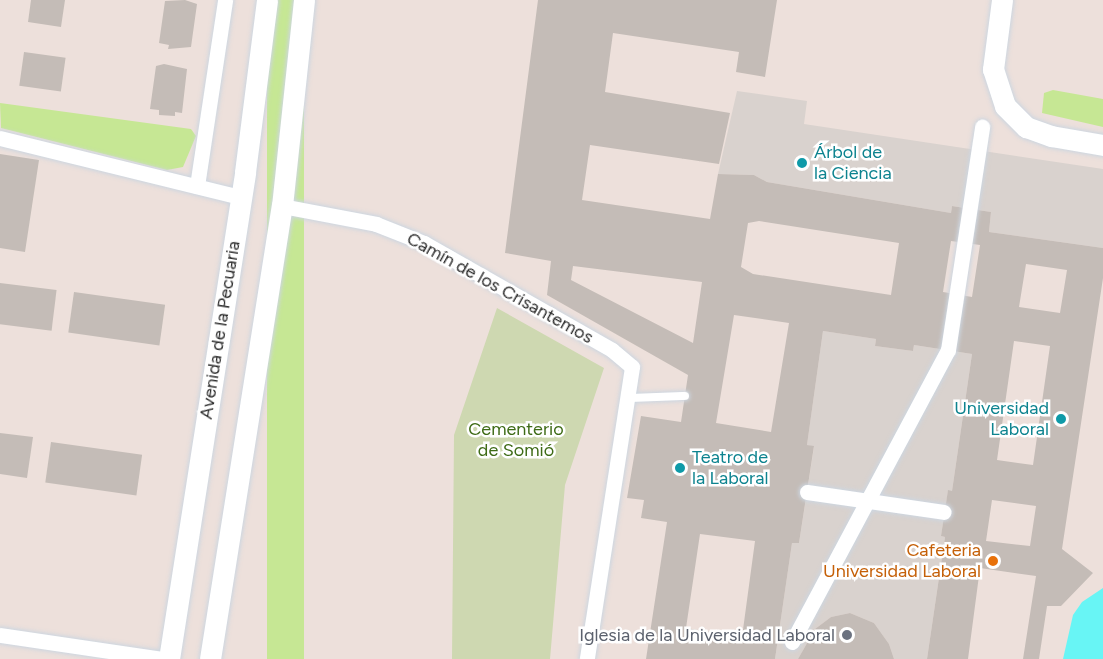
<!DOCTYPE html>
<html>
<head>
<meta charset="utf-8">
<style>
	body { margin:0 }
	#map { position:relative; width:1103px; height:659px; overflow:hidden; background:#ede0db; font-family:Figtree,sans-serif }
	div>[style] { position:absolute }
	.green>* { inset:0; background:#c6e794; transform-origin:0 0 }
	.cemetery>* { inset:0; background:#ced8b1 }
	.plaza>* { inset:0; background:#d9d2ce }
	.water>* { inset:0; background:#68f5f5 }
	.building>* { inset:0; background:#c4bcb7; transform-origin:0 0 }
	.roads { filter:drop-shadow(0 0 2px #cdd6e0) drop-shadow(0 0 2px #cdd6e0) }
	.lane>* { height:8px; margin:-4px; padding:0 4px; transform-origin:4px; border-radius:4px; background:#fff }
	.street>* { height:15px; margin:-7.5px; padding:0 7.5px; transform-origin:7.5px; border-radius:7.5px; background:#fff }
	.secondary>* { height:21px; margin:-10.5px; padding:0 10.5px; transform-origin:10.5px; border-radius:10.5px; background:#fff }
	.dots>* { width:16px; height:16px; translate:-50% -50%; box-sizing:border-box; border:3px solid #fff; border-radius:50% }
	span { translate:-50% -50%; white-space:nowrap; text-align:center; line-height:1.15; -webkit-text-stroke:5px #fff; paint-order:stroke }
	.culture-label { font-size:18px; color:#0d838f }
	.left { translate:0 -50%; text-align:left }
	.right { translate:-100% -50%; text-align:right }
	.street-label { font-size:18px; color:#2a2a2a }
	.park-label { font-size:18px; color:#3e6b16 }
	.food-label { font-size:18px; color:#c56008 }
	.worship-label { font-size:18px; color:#5b616d }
</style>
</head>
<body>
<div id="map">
	<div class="green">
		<div style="left:267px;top:0;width:37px;height:666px"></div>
		<div style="clip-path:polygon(1053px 90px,1103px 99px,1103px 127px,1042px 113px,1044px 93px)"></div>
		<div style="clip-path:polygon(0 103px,191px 129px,196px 136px,183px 167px,167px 170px,1px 128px)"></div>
	</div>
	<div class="cemetery">
		<div style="clip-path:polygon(497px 308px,604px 368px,565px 485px,550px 659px,452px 659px,454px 435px)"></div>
	</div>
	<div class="plaza">
		<div style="clip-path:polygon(737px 91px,807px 101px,804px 124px,1103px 169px,1103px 248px,989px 232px,991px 212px,952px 206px,951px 213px,767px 182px,754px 175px,718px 174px)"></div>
		<div style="clip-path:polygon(823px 331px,876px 339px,875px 346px,913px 351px,914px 345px,972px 354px,952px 491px,948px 491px,941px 536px,945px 537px,927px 659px,894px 659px,889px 644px,874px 623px,850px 613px,831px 617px,815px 629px,798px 659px,775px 659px,792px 543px,799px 543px,814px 447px,807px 445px)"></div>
	</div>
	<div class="water">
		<div style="clip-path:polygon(1103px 588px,1103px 659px,1063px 659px,1073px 615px,1082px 602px)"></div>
	</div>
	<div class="building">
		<div style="clip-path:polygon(31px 0,65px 0,61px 27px,28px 22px)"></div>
		<div style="clip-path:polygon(185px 0,197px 4px,191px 47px,168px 49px,169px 45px,159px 43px,165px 1px)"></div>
		<div style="clip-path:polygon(evenodd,538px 0,777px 0,765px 77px,736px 72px,739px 52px,613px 33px,605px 92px,730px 113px,719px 164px,590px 145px,582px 200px,710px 219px,718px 174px,754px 175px,767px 182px,951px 213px,952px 206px,991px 212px,989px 232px,1103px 248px,1103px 278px,1062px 549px,1093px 573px,1061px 606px,1047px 606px,1039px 659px,1023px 659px,1036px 576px,980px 568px,968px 659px,927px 659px,945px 537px,941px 536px,948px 490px,952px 491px,972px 354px,914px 345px,913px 351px,875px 346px,876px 339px,823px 331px,807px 445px,814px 446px,799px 543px,792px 543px,775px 659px,646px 659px,667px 522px,641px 518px,644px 500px,627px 498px,641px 416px,681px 422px,688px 375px,547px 295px,551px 261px,505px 253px,538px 0,759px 221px,899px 243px,891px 295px,753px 274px,741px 267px,748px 223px,759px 221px,538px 0,951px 241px,980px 245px,972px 297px,943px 292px,951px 241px,538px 0,1026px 264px,1067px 270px,1060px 313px,1019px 307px,1026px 264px,538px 0,573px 266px,702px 282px,693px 343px,571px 280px,573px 266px,538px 0,734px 315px,789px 323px,771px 432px,716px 423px,734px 315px,538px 0,1014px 341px,1050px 346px,1033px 465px,997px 460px,1014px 341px,538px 0,992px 500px,1036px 506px,1030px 546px,986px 541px,992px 500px,538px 0,700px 534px,755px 541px,742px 637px,686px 628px,700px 534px)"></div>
		<div style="left:24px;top:52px;width:42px;height:34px;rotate:8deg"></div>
		<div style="clip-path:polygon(164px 64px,187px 69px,182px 113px,175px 112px,175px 116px,159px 115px,159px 110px,150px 109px,156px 66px)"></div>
		<div style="clip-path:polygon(0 154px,39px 160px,25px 252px,0 248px)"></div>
		<div style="left:0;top:283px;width:57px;height:41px;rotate:7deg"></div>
		<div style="left:74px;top:292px;width:92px;height:41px;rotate:8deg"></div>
		<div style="clip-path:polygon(0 433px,33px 437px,27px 478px,0 474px)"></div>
		<div style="left:51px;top:442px;width:92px;height:41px;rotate:8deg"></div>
		<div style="clip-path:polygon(850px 613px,874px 623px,889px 644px,894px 659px,798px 659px,815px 629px,831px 617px)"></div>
	</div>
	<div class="roads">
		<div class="lane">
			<div style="left:628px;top:398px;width:57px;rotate:-2deg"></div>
		</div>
		<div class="street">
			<div style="left:0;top:138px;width:248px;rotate:13.8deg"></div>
			<div style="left:197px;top:186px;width:188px;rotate:-81.4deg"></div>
			<div style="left:282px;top:206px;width:96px;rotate:10.8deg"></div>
			<div style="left:376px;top:224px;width:52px;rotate:21.6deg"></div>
			<div style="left:424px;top:243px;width:216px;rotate:29.6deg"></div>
			<div style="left:612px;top:350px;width:26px;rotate:40deg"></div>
			<div style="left:632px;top:367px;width:295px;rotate:98.8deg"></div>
			<div style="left:807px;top:492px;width:138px;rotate:8.3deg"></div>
			<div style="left:0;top:635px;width:165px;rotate:8.4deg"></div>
			<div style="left:792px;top:642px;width:331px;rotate:-61.9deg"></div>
			<div style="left:948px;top:350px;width:226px;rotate:-81.3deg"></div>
		</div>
		<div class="secondary">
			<div style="left:1002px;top:0;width:70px;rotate:97.4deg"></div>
			<div style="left:993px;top:69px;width:39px;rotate:72deg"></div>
			<div style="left:1005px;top:106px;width:30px;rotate:45deg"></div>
			<div style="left:1026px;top:127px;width:27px;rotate:20deg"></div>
			<div style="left:1051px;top:136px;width:53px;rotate:9.8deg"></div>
			<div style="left:169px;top:659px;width:493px;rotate:-81.1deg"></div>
			<div style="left:245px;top:172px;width:173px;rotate:-82.7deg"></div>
			<div style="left:210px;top:659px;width:459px;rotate:-81deg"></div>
			<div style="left:282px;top:206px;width:207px;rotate:-83.9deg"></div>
		</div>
	</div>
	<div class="dots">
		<div style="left:802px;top:163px;background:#0f9aa8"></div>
		<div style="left:1061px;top:419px;background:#0f9aa8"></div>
		<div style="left:680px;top:468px;background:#0f9aa8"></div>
		<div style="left:993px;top:561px;background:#e8710a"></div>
		<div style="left:847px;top:635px;background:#6b7280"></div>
	</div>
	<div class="culture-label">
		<span class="left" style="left:814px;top:163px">Árbol de<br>la Ciencia</span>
		<span class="right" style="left:1049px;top:419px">Universidad<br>Laboral</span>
		<span class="left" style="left:692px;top:468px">Teatro de<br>la Laboral</span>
	</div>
	<div class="street-label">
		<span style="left:500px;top:288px;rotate:29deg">Camín de los Crisantemos</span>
		<span style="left:220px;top:330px;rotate:-81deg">Avenida de la Pecuaria</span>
	</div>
	<div class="park-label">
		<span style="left:516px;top:440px">Cementerio<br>de Somió</span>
	</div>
	<div class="food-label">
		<span class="right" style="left:981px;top:561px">Cafeteria<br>Universidad Laboral</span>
	</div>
	<div class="worship-label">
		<span class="right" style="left:835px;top:635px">Iglesia de la Universidad Laboral</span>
	</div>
</div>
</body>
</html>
